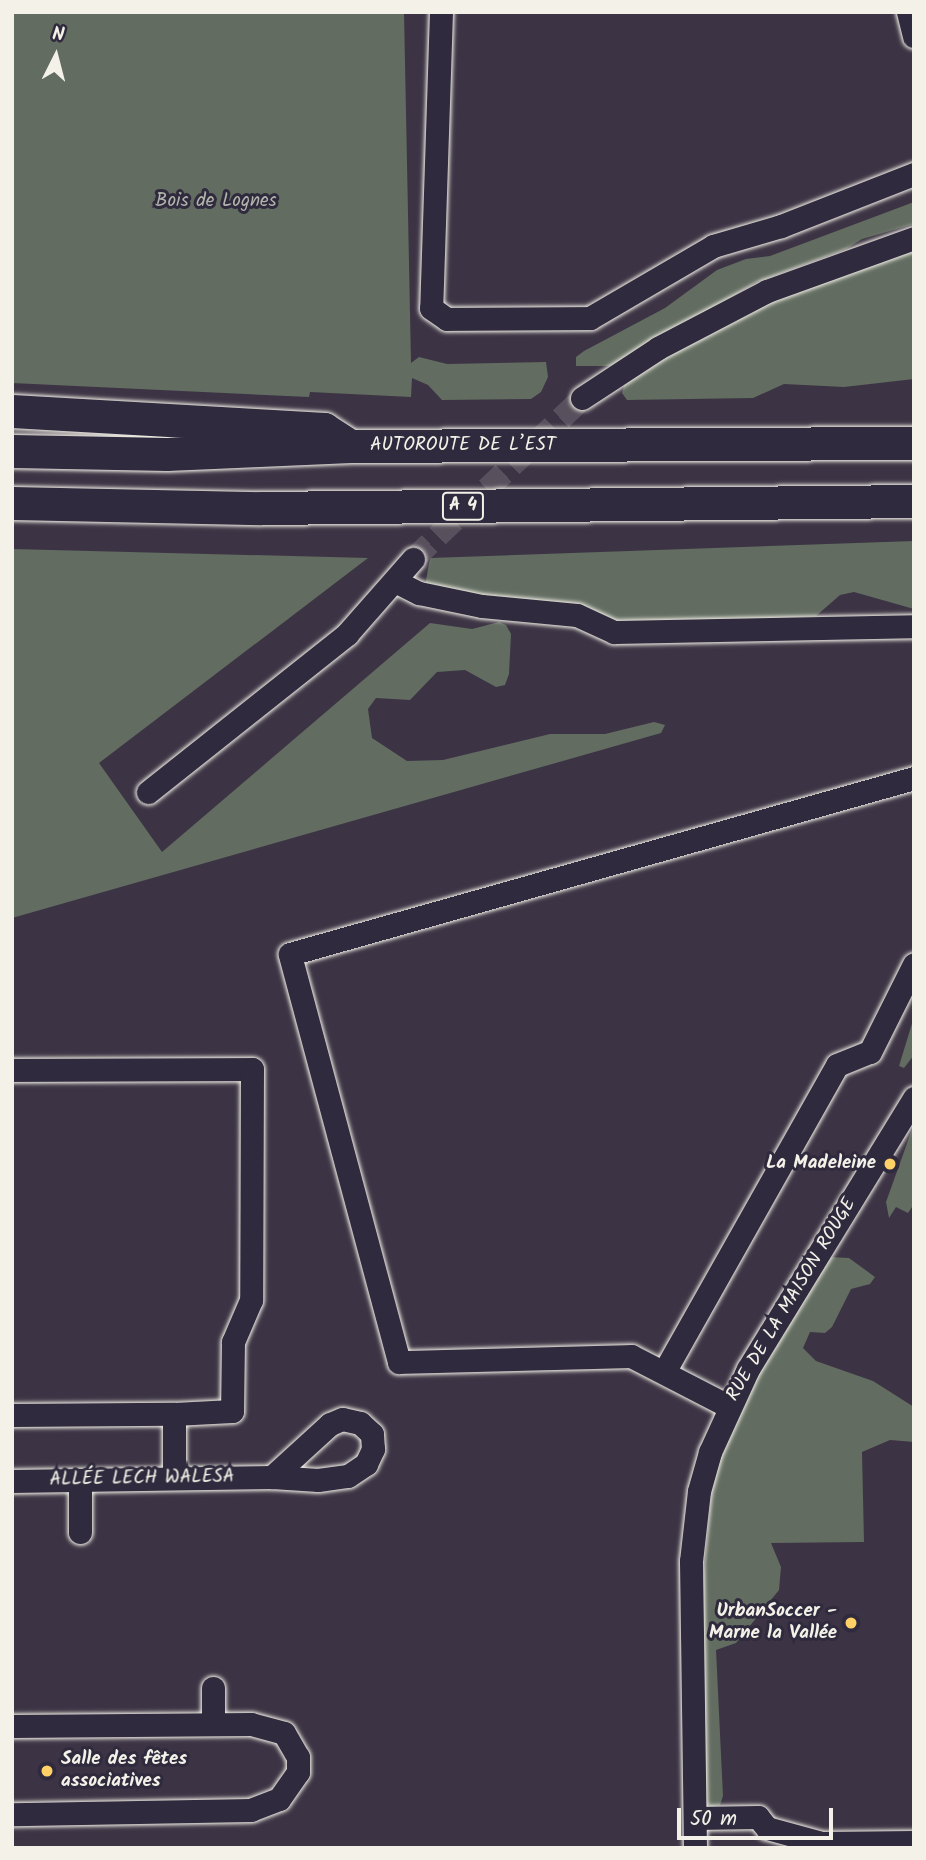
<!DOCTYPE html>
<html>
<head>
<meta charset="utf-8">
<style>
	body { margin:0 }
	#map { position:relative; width:926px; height:1860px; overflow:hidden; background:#3c3444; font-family:Kalam,sans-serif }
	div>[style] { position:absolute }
	.green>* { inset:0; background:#626c60 }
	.minor-tunnel>* { height:23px; margin-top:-11.5px; transform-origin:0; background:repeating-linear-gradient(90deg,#58505d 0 23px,transparent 0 34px) }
	.roads { filter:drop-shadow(0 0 2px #f4f1e8) drop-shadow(0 0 2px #f4f1e8) }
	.minor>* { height:23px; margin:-11.5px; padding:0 11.5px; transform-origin:11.5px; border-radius:11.5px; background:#2f2a3d }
	.highway>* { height:33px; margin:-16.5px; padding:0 16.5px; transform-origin:16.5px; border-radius:16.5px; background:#2f2a3d }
	.dots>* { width:19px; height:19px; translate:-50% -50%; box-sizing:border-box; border:4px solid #2f2a3d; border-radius:50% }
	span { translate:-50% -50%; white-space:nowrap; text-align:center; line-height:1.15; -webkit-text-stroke:6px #2f2a3d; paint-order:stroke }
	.shield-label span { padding:2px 5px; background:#2f2a3d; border:2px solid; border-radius:5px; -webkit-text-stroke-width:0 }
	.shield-label { font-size:18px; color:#f4f1e8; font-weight:700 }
	.park-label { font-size:19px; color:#b2b5ab }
	.street-label { font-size:19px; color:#f4f1e8 }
	.poi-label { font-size:19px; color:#f4f1e8; font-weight:700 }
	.right { translate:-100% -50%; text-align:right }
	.left { translate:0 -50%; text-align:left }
	.frame { position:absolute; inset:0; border:14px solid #f4f1e8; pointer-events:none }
	.north { position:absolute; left:21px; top:21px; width:70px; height:70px; -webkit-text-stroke:5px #2f2a3d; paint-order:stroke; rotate:6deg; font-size:19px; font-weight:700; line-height:28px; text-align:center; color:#f4f1e8 }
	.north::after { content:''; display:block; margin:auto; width:24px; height:32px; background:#f4f1e8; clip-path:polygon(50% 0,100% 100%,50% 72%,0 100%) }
	.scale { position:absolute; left:677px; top:1808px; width:156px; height:32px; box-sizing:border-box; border:4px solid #f4f1e8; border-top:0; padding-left:9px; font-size:21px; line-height:24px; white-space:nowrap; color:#f4f1e8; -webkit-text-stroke:5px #2f2a3d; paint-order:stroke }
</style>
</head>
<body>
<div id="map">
	<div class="green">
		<div style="clip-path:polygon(12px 12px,404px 12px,411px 363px,419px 357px,447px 364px,546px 362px,548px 377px,541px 392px,531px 399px,442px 400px,428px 385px,412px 378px,411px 397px,310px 392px,309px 397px,12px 383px)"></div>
		<div style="clip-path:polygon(914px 202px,914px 224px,862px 239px,846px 249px,757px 282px,610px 366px,576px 366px,576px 357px,584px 351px,665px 308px,717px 270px,746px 259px,770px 256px)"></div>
		<div style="clip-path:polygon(914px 247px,914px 379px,844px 387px,784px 384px,753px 398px,627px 400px,622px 393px,626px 379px,746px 309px)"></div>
		<div style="clip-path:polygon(914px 541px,914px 609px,854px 592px,840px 595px,816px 616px,640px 625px,425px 586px,430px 558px)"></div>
		<div style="clip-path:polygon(12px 549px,368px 558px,99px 763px,162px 852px,430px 623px,472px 629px,499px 622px,506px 625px,511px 634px,509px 674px,505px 685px,496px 687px,465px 670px,437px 672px,410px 700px,376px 698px,368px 709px,372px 738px,407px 761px,443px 760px,550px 734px,605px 734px,654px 722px,665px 725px,661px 733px,12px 918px)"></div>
		<div style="clip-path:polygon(914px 1017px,914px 1055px,904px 1068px,899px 1066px)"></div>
		<div style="clip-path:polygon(914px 1124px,914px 1204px,908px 1213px,896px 1207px,889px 1218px,886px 1202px)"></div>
		<div style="clip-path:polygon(830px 1257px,849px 1258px,875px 1277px,870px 1284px,851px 1289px,832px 1327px,825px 1333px,810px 1332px,803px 1348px,816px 1361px,873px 1381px,914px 1407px,914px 1442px,890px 1440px,862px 1452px,864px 1542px,771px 1543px,781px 1567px,779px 1590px,736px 1643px,716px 1650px,723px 1796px,720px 1805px,712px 1807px,706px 1803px,702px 1592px,712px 1489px,718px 1462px,750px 1388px)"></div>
	</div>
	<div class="minor-tunnel">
		<div style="left:413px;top:559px;width:233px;rotate:-43.6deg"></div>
	</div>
	<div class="roads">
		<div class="minor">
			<div style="left:441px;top:12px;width:296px;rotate:91.9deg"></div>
			<div style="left:431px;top:308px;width:19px;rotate:35deg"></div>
			<div style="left:447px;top:319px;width:143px;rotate:-0.4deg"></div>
			<div style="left:590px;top:318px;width:143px;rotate:-30.3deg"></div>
			<div style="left:713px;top:246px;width:71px;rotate:-16.4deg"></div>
			<div style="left:781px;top:226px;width:143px;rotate:-21.4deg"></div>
			<div style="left:908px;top:12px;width:25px;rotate:76deg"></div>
			<div style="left:582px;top:398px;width:91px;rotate:-33.3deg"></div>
			<div style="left:658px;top:348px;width:123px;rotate:-27.6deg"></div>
			<div style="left:767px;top:291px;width:156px;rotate:-19.8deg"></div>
			<div style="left:395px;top:581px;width:27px;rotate:27deg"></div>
			<div style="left:419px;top:593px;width:64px;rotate:11.7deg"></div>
			<div style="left:482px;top:606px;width:95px;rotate:5.4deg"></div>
			<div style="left:577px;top:615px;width:41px;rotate:24.7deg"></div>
			<div style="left:614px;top:632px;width:300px;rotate:-1.1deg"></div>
			<div style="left:148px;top:792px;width:254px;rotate:-38.4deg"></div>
			<div style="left:347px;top:634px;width:100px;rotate:-48.7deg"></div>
			<div style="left:12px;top:1070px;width:240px;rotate:-0.2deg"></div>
			<div style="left:252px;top:1069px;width:231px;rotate:90.2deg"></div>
			<div style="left:251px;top:1300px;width:46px;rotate:113.2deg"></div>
			<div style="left:233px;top:1342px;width:69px;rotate:90.8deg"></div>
			<div style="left:232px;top:1411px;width:58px;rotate:177deg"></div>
			<div style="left:664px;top:1372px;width:352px;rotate:-60.6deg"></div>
			<div style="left:837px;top:1065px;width:35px;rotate:-22deg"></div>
			<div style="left:870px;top:1052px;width:98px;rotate:-63.4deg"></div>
			<div style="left:728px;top:1406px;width:109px;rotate:-152.7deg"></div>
			<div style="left:631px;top:1356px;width:232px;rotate:178.5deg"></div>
			<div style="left:399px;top:1362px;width:422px;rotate:-105deg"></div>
			<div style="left:290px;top:954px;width:648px;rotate:-15.75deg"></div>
			<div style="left:12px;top:1415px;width:162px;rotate:-0.4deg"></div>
			<div style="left:174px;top:1414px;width:64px;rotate:90deg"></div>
			<div style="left:80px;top:1480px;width:52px;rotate:90deg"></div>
			<div style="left:12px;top:1481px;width:260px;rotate:-0.9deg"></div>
			<div style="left:272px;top:1477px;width:46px;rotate:3.7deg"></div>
			<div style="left:318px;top:1480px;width:30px;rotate:-8deg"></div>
			<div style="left:348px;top:1476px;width:22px;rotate:-34deg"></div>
			<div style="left:366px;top:1464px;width:17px;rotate:-65deg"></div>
			<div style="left:373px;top:1449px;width:15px;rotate:-94deg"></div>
			<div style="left:372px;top:1434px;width:16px;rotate:-137deg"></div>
			<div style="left:360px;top:1423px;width:18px;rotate:-167deg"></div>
			<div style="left:342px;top:1419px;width:13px;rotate:157deg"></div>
			<div style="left:330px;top:1424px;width:79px;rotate:137.6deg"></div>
			<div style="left:213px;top:1688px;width:36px;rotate:90deg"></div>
			<div style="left:12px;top:1726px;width:239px;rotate:-0.5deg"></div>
			<div style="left:251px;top:1724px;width:34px;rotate:15deg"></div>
			<div style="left:284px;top:1733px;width:28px;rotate:60deg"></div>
			<div style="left:298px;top:1757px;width:15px;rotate:90deg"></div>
			<div style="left:298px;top:1772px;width:33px;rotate:125deg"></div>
			<div style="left:279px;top:1799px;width:30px;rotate:159deg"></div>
			<div style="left:251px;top:1810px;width:239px;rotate:179deg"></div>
			<div style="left:695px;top:1818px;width:63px;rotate:-0.9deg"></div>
			<div style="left:758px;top:1817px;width:14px;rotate:51deg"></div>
			<div style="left:767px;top:1828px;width:57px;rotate:15.3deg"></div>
			<div style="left:822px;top:1843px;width:92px;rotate:-0.6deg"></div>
			<div style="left:695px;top:1848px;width:287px;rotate:-90.8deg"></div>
			<div style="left:691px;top:1561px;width:70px;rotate:-83.5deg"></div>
			<div style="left:699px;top:1491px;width:41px;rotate:-74.2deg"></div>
			<div style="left:710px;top:1452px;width:91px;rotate:-65.4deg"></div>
			<div style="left:748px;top:1369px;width:318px;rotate:-58.5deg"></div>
		</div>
		<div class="highway">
			<div style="left:12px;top:411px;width:313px;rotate:3.3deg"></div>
			<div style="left:324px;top:429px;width:30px;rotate:33deg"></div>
			<div style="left:12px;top:451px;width:155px;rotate:1.1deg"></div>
			<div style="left:167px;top:454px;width:184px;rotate:-2.5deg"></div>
			<div style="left:351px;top:446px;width:563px;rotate:-0.31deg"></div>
			<div style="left:12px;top:503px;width:249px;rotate:1.2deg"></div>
			<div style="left:261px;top:508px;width:653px;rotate:-0.61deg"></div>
		</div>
	</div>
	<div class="dots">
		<div style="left:890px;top:1164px;background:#ffd166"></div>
		<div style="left:851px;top:1623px;background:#ffd166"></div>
		<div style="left:47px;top:1771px;background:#ffd166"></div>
	</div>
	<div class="shield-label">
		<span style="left:463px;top:506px">A 4</span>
	</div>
	<div class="park-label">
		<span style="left:216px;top:202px">Bois de Lognes</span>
	</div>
	<div class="street-label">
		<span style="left:463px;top:446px">AUTOROUTE DE L’EST</span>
		<span style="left:792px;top:1300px;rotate:-59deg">RUE DE LA MAISON ROUGE</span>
		<span style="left:142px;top:1479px;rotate:-1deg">ALLÉE LECH WALESA</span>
	</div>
	<div class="poi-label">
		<span class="right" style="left:876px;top:1164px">La Madeleine</span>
		<span class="right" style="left:837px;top:1623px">UrbanSoccer -<br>Marne la Vallée</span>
		<span class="left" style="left:61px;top:1771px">Salle des fêtes<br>associatives</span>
	</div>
	<div class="frame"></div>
	<div class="north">N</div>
	<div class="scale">50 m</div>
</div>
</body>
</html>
